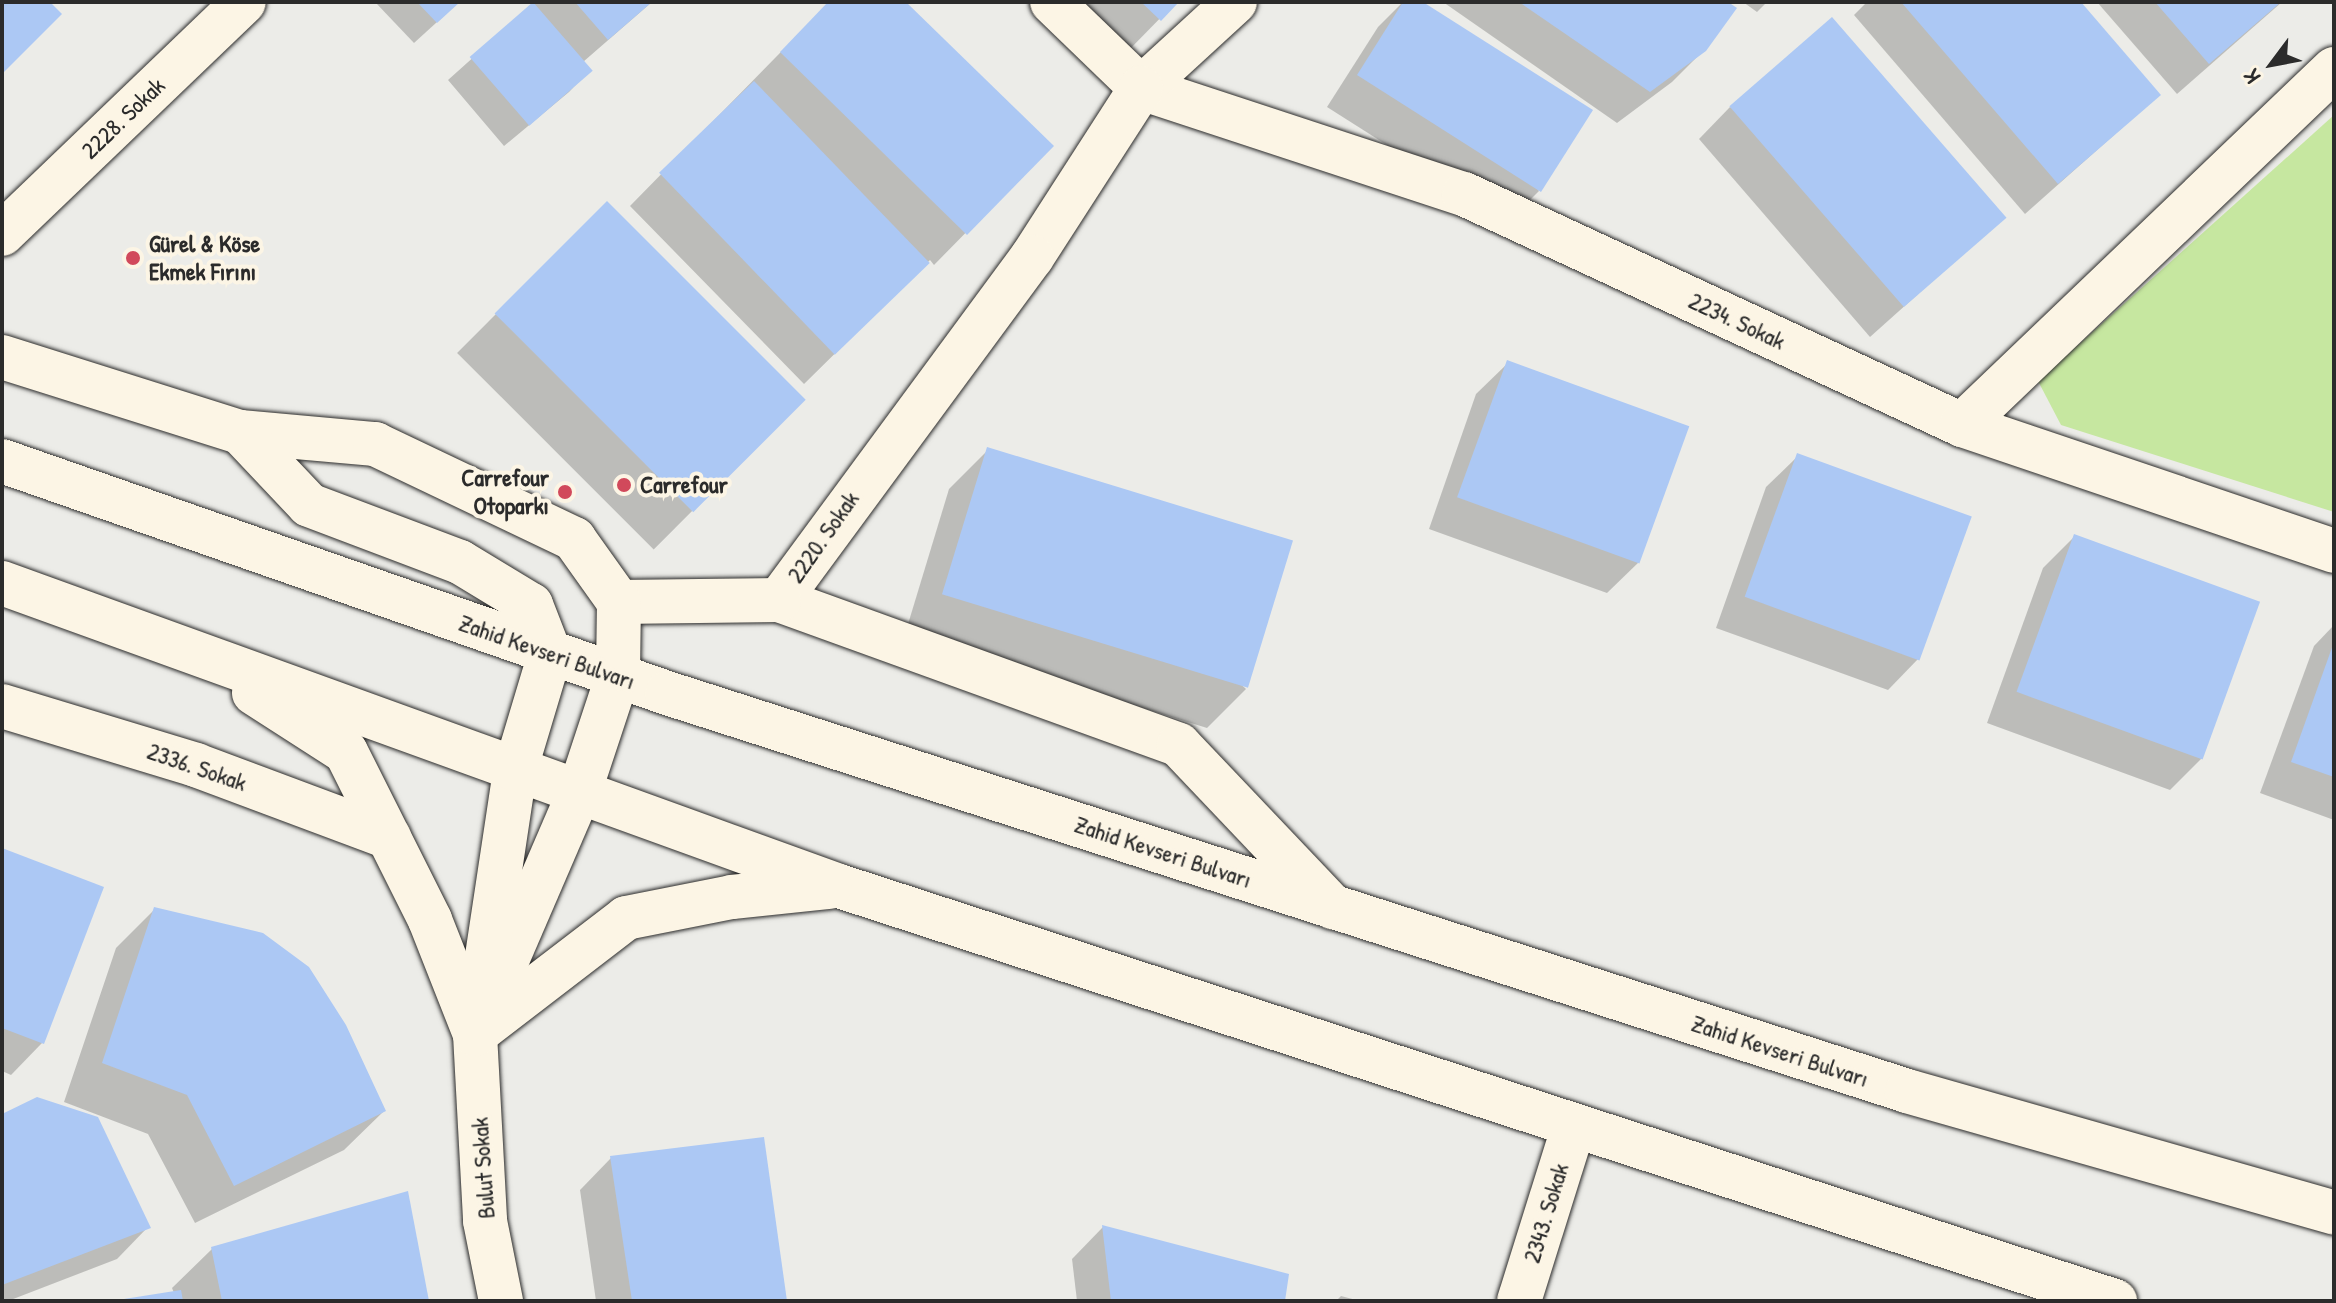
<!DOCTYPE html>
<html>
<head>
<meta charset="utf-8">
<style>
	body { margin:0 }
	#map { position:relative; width:2336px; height:1303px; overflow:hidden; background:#ecece8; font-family:"Patrick Hand",sans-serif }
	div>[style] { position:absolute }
	.green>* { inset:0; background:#c6e7a0 }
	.shadow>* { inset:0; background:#0003; transform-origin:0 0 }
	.building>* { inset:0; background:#acc8f4; transform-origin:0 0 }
	.roads { filter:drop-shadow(0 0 2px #2b2b2b) drop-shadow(0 0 2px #2b2b2b) }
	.street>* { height:44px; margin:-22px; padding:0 22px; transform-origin:22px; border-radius:22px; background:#fcf5e5 }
	.secondary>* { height:44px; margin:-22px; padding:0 22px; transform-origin:22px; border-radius:22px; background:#fcf5e5 }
	.primary>* { height:44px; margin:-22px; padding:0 22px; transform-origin:22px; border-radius:22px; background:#fcf5e5 }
	.dots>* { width:22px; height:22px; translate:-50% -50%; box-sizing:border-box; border:4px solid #fcf5e5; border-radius:50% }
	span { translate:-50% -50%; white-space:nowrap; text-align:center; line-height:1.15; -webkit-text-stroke:8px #fcf5e5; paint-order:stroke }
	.street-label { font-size:24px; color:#2b2b2b }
	.poi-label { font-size:24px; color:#2b2b2b; font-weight:700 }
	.left { translate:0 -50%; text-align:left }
	.right { translate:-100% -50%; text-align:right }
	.frame { position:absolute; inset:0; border:4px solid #2b2b2b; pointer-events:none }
	.north { position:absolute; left:2232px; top:24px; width:80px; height:80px; -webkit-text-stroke:6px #fcf5e5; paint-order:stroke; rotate:238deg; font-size:22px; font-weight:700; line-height:32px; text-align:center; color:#2b2b2b }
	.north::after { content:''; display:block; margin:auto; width:28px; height:36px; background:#2b2b2b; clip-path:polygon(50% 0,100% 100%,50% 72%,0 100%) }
</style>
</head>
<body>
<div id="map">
	<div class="green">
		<div style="clip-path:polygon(2334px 115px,2334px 512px,2061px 425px,2038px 381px)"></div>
	</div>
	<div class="shadow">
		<div style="clip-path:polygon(375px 2px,459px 2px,414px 43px)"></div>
		<div style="clip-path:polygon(652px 2px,583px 62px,590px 70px,569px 92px,504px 146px,448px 80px,535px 2px)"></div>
		<div style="clip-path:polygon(830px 2px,904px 2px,1051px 146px,934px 265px,930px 260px,804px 384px,630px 206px)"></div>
		<div style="clip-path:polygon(1077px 2px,1176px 2px,1128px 51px)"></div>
		<div style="clip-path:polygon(1403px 2px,1420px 2px,1539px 191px,1508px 222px,1327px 107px,1378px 27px)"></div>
		<div style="clip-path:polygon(1443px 2px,1725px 2px,1705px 49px,1672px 82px,1617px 123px)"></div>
		<div style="clip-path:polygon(1743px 2px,1767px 2px,1757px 12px)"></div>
		<div style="clip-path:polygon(1867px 2px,2079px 2px,2159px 95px,2025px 214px,1854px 15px)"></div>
		<div style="clip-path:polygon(2097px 2px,2282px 2px,2177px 94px)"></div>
		<div style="clip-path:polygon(1730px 107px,2003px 218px,1870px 337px,1699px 139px)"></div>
		<div style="left:607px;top:203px;width:278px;height:212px;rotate:45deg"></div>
		<div style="clip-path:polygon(1508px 363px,1639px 562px,1607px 593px,1429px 529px,1476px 394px)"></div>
		<div style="clip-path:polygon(988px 450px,1246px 689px,1207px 728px,905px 634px,949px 489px)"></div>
		<div style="clip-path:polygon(1798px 456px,1919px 658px,1888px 690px,1716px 628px,1766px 487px)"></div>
		<div style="clip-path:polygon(2074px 537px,2202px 758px,2170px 790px,1987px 723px,2043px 568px)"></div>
		<div style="clip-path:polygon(2334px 625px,2334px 820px,2260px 793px,2314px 646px)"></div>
		<div style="clip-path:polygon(2px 850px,42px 1043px,11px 1075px,2px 1071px)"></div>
		<div style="clip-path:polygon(155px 909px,384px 1111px,344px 1150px,195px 1223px,148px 1134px,64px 1102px,116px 948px)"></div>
		<div style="clip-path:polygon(2px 1116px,148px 1227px,117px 1259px,8px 1301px,2px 1301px)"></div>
		<div style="clip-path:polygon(611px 1158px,785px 1301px,596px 1301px,580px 1190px)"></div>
		<div style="clip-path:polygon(1103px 1227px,1283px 1301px,1077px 1301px,1072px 1259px)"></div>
		<div style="clip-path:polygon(212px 1249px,427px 1301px,126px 1301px,174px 1293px,172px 1288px)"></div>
		<div style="clip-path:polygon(1341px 1296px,1360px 1301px,1336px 1301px)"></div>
	</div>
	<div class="building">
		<div style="clip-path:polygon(2px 2px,50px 2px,62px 14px,2px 74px)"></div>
		<div style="clip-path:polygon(417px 2px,460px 2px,437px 23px)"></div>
		<div style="left:533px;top:2px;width:91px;height:84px;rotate:49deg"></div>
		<div style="clip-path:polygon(575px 2px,652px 2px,608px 40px)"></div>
		<div style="clip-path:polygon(828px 2px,906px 2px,1054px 146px,967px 235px,780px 52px)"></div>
		<div style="clip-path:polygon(1141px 2px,1179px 2px,1161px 21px)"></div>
		<div style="clip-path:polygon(1403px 2px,1423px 2px,1593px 110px,1541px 192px,1357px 75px)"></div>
		<div style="clip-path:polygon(1519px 2px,1728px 2px,1737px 8px,1706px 51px,1650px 92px)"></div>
		<div style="clip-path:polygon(1901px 2px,2081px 2px,2161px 95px,2058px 184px)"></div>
		<div style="clip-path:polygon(2155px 2px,2281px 2px,2209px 64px)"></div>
		<div style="left:1832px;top:17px;width:266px;height:136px;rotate:49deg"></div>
		<div style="left:754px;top:81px;width:253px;height:132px;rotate:46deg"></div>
		<div style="left:607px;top:201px;width:281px;height:159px;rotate:45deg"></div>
		<div style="left:1507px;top:360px;width:194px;height:146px;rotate:20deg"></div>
		<div style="left:987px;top:447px;width:320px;height:154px;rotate:17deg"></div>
		<div style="left:1797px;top:453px;width:186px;height:153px;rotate:20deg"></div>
		<div style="left:2074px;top:534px;width:198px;height:168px;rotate:20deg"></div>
		<div style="clip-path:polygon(2334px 642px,2334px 777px,2291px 762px)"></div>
		<div style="clip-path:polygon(2px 848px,104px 887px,44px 1044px,2px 1028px)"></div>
		<div style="clip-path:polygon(154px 907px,263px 933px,309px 967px,346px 1025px,386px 1111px,234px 1186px,187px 1095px,102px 1063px)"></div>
		<div style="clip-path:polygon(37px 1097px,98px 1117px,151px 1228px,2px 1285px,2px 1114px)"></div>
		<div style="clip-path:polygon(764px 1137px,787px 1301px,632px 1301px,610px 1156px)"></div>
		<div style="clip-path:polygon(408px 1191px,429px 1301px,222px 1301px,211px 1247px)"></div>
		<div style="clip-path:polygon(1102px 1225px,1289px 1274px,1285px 1301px,1111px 1301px)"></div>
		<div style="clip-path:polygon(181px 1290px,183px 1301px,124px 1301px,124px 1299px)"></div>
	</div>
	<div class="roads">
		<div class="street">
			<div style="left:1052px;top:2px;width:124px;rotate:44deg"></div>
			<div style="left:1141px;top:88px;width:340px;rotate:18.2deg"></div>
			<div style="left:1464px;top:194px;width:549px;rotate:24.88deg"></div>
			<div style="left:1962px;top:425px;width:393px;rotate:18.7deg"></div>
			<div style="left:1235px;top:2px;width:127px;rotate:137.5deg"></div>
			<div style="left:1141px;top:88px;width:201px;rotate:122.8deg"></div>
			<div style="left:1032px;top:257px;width:426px;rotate:126.4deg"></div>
			<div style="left:779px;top:600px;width:425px;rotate:19.9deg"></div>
			<div style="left:1179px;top:745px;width:224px;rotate:46.5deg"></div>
			<div style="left:2px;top:234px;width:335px;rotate:-43.8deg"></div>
			<div style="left:1962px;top:425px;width:515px;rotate:-43.74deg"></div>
			<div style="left:619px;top:602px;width:160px;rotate:-0.7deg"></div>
			<div style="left:2px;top:706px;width:203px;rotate:16.9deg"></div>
			<div style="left:196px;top:765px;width:206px;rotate:20.5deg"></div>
			<div style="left:1519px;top:1301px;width:184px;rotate:-72.6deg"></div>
		</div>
		<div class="secondary">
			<div style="left:2px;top:357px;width:250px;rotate:17.5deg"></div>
			<div style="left:240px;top:432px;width:136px;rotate:5.1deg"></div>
			<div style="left:375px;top:444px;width:221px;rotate:25.5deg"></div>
			<div style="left:574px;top:539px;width:77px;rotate:54.5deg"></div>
			<div style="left:619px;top:602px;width:73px;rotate:90.8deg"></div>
			<div style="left:618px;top:675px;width:124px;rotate:108.3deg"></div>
			<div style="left:579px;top:793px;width:262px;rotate:113.3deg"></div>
			<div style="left:240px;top:432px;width:100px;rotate:46.6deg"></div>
			<div style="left:309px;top:505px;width:161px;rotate:20.7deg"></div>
			<div style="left:460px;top:562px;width:83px;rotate:31.2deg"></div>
			<div style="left:531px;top:605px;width:53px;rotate:68.8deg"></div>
			<div style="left:550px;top:654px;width:122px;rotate:106.7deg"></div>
			<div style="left:515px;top:771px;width:266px;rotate:98.6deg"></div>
			<div style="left:475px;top:1034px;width:187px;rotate:86.9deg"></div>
			<div style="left:485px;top:1221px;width:82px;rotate:78.7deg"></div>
		</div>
		<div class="primary">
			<div style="left:2px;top:461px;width:704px;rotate:19.23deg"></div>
			<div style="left:667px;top:693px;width:1302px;rotate:17.79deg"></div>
			<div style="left:1907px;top:1091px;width:444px;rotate:15.9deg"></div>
			<div style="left:2px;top:583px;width:890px;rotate:19.9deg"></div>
			<div style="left:839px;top:886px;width:1342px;rotate:18.02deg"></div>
			<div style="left:254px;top:693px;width:109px;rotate:32.7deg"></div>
			<div style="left:346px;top:752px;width:188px;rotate:63.4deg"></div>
			<div style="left:430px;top:920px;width:123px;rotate:68.5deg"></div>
			<div style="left:475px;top:1034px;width:190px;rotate:-37.5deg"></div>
			<div style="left:626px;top:918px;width:108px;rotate:-11.2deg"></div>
			<div style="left:732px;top:897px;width:98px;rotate:-5.9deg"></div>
		</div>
	</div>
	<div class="dots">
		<div style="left:133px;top:258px;background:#d1495b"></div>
		<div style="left:624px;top:485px;background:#d1495b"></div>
		<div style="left:565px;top:492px;background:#d1495b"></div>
	</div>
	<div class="street-label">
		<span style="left:123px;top:118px;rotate:-44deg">2228. Sokak</span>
		<span style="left:1737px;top:321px;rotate:25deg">2234. Sokak</span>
		<span style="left:823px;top:537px;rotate:-55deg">2220. Sokak</span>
		<span style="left:547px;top:652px;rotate:19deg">Zahid Kevseri Bulvarı</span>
		<span style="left:197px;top:767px;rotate:19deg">2336. Sokak</span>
		<span style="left:1163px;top:852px;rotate:18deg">Zahid Kevseri Bulvarı</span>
		<span style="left:1780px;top:1051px;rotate:18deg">Zahid Kevseri Bulvarı</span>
		<span style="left:483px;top:1168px;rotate:-94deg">Bulut Sokak</span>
		<span style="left:1546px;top:1213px;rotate:-73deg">2343. Sokak</span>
	</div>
	<div class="poi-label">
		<span class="left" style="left:149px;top:258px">Gürel &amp; Köse<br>Ekmek Fırını</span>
		<span class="right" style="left:549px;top:492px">Carrefour<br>Otoparkı</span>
		<span class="left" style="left:640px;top:485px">Carrefour</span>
	</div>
	<div class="frame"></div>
	<div class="north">K</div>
</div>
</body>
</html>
